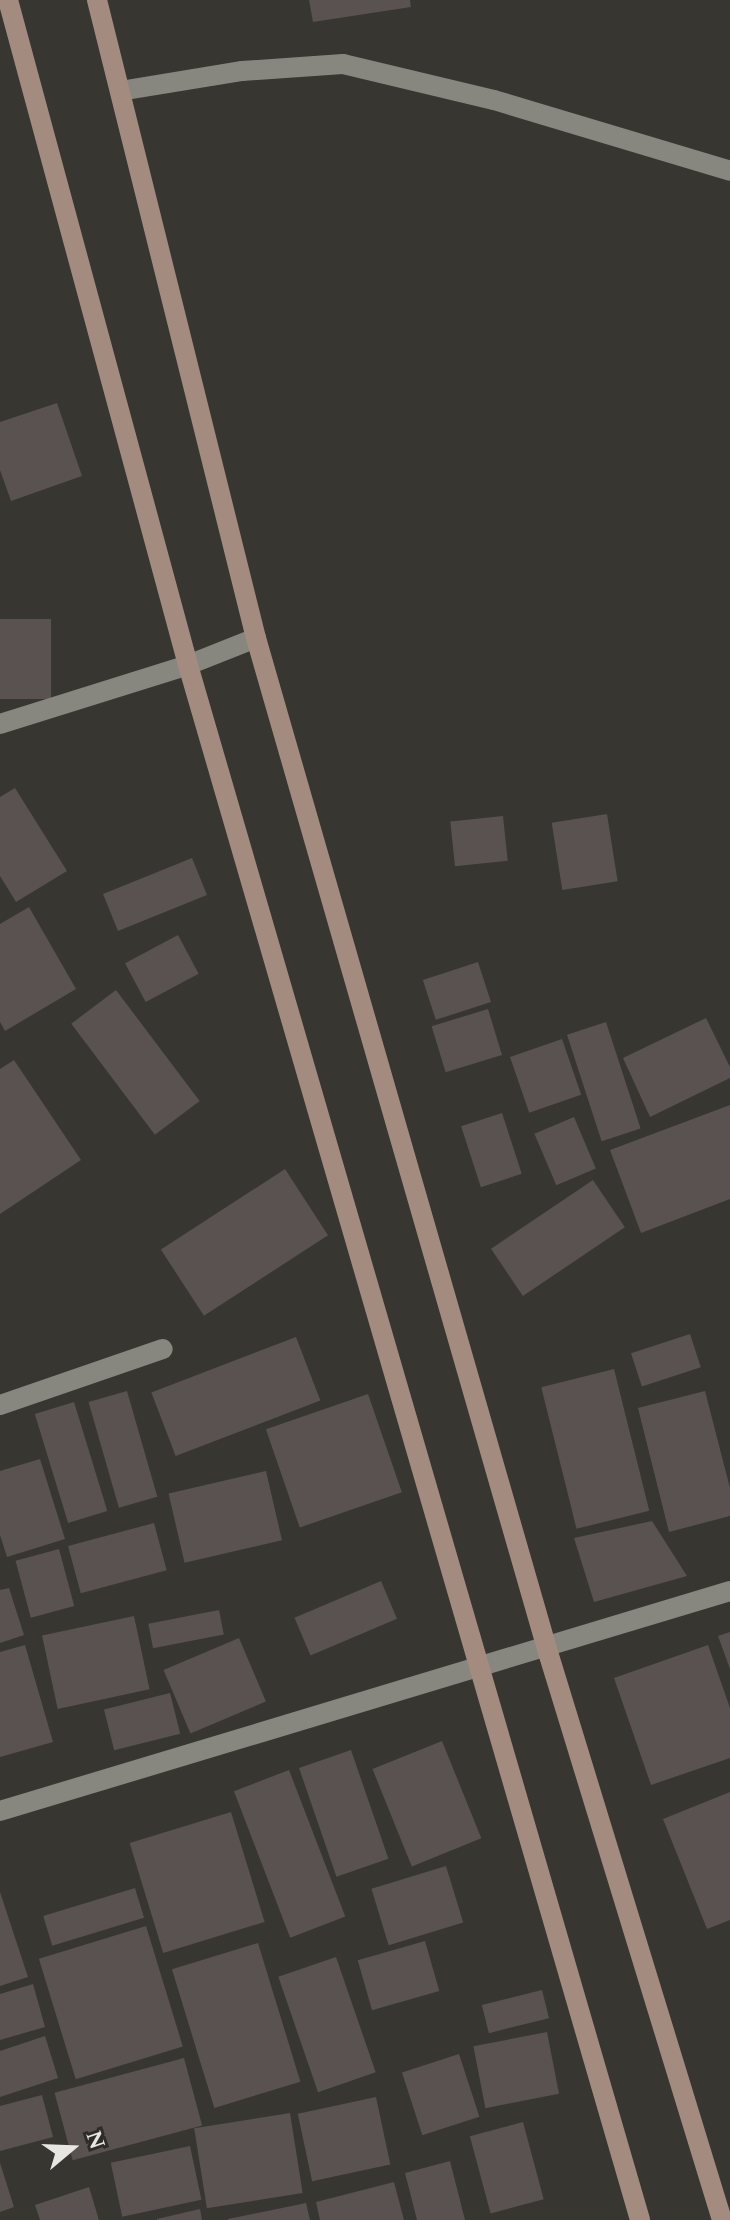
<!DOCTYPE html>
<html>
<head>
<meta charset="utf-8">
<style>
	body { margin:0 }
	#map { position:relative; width:730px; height:2220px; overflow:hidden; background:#373631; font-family:Spectral,serif }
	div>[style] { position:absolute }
	.building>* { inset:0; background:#595250; transform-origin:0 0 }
	.street>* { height:20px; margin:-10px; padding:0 10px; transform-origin:10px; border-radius:10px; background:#87867f }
	.secondary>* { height:20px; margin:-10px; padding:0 10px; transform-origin:10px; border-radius:10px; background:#a48b80 }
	span { translate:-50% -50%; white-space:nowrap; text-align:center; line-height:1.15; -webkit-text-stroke:7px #2d2c27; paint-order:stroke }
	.north { position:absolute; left:32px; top:2108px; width:80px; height:80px; -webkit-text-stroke:6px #2d2c27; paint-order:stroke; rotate:71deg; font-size:22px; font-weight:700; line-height:32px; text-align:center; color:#e7e6e3 }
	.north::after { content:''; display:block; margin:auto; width:28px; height:36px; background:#e7e6e3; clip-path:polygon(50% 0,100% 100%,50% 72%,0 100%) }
</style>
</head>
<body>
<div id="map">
	<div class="building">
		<div style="clip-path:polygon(309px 0,410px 0,411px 7px,313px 22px)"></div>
		<div style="clip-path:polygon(57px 403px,82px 476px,11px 501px,0 470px,0 422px)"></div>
		<div style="left:0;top:619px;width:51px;height:80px"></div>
		<div style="clip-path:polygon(15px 788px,67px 871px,16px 902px,0 876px,0 797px)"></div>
		<div style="left:607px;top:814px;width:68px;height:56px;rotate:81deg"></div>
		<div style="left:503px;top:816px;width:45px;height:53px;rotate:84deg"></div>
		<div style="left:192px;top:858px;width:40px;height:96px;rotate:68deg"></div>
		<div style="clip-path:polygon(29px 907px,76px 989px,5px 1031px,0 1022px,0 924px)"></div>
		<div style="left:178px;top:935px;width:44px;height:60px;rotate:62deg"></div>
		<div style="left:478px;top:962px;width:42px;height:58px;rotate:72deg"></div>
		<div style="left:116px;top:990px;width:139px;height:56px;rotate:53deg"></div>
		<div style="left:488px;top:1009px;width:48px;height:59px;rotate:73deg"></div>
		<div style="clip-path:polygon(706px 1018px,730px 1067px,730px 1078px,650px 1117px,623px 1058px)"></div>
		<div style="left:606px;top:1022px;width:112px;height:41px;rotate:72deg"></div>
		<div style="left:562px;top:1039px;width:59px;height:55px;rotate:71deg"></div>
		<div style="clip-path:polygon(14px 1060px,81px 1160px,0 1214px,0 1069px)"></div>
		<div style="clip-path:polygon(730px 1105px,730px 1199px,641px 1233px,610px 1150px)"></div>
		<div style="left:502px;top:1113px;width:64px;height:43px;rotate:72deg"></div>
		<div style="left:574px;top:1117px;width:56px;height:43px;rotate:67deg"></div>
		<div style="left:285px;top:1169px;width:79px;height:148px;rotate:57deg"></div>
		<div style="left:593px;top:1180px;width:57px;height:123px;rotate:56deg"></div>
		<div style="left:690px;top:1334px;width:35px;height:62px;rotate:72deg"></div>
		<div style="left:296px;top:1337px;width:68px;height:155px;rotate:69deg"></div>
		<div style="left:614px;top:1369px;width:146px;height:75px;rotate:76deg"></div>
		<div style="left:127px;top:1391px;width:110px;height:40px;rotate:74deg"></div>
		<div style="clip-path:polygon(705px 1391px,730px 1488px,730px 1516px,669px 1532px,638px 1408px)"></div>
		<div style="left:368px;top:1394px;width:104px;height:108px;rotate:71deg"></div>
		<div style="left:74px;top:1402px;width:114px;height:41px;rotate:73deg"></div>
		<div style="clip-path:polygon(40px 1459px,65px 1539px,7px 1557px,0 1535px,0 1471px)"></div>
		<div style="left:266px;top:1471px;width:71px;height:100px;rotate:77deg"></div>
		<div style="clip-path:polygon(652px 1521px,687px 1576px,594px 1602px,574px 1538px)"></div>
		<div style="left:154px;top:1523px;width:49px;height:89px;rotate:75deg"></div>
		<div style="left:59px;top:1549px;width:59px;height:45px;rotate:75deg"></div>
		<div style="left:381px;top:1581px;width:41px;height:94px;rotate:67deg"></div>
		<div style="clip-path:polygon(9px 1588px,24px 1635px,0 1643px,0 1590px)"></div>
		<div style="left:219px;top:1610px;width:25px;height:72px;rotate:79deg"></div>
		<div style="left:134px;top:1616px;width:75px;height:94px;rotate:78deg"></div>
		<div style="clip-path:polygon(730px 1632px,730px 1669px,718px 1636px)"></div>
		<div style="left:239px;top:1638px;width:69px;height:82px;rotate:67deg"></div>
		<div style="clip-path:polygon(25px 1645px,53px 1742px,0 1757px,0 1652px)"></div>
		<div style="clip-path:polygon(708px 1645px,730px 1708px,730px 1758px,651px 1785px,614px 1678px)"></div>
		<div style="left:170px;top:1693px;width:42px;height:68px;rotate:76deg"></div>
		<div style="left:442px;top:1741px;width:105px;height:75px;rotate:68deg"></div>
		<div style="left:351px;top:1750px;width:115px;height:55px;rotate:71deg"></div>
		<div style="left:289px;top:1770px;width:157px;height:59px;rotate:69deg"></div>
		<div style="clip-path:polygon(730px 1792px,730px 1920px,707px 1929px,663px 1819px)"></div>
		<div style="left:231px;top:1812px;width:115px;height:106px;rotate:73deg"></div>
		<div style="left:446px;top:1866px;width:59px;height:78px;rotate:73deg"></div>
		<div style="left:135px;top:1888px;width:31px;height:96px;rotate:73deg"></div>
		<div style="clip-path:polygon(0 1892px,28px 1977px,0 1986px)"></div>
		<div style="left:146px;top:1926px;width:126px;height:112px;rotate:73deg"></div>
		<div style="left:425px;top:1941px;width:52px;height:70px;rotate:74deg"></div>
		<div style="left:258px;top:1943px;width:145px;height:90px;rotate:73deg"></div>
		<div style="left:336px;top:1957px;width:122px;height:61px;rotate:71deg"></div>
		<div style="clip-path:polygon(33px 1984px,45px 2027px,0 2040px,0 1994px)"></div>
		<div style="left:542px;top:1990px;width:29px;height:62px;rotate:76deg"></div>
		<div style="left:547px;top:2032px;width:63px;height:75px;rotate:79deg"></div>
		<div style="clip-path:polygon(45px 2036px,58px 2078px,0 2097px,0 2051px)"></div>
		<div style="left:459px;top:2054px;width:66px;height:60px;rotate:72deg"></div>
		<div style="left:184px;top:2058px;width:70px;height:134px;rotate:75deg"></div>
		<div style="clip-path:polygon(42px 2095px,53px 2137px,0 2151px,0 2106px)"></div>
		<div style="left:376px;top:2097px;width:69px;height:80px;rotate:78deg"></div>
		<div style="left:290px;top:2113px;width:81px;height:97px;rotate:81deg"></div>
		<div style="left:523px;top:2122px;width:80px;height:55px;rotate:75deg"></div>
		<div style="left:190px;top:2146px;width:55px;height:81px;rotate:78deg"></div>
		<div style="clip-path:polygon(450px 2161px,465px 2220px,417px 2220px,405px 2173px)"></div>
		<div style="clip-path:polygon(0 2163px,14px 2207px,0 2212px)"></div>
		<div style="clip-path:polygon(394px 2182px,404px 2220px,320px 2220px,316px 2202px)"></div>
		<div style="clip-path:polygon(89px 2187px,99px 2220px,40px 2220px,35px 2205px)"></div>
		<div style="clip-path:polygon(306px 2203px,310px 2220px,228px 2220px,228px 2219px)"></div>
		<div style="clip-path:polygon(200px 2209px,202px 2220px,157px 2220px,157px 2219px)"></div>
	</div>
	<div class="street">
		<div style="left:120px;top:91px;width:124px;rotate:-9.3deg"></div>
		<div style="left:242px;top:71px;width:101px;rotate:-4deg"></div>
		<div style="left:343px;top:64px;width:155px;rotate:13.4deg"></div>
		<div style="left:494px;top:100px;width:246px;rotate:16.7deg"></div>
		<div style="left:0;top:724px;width:197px;rotate:-17.4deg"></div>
		<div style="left:188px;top:665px;width:73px;rotate:-21.7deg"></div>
		<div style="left:0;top:1405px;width:172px;rotate:-19deg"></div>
		<div style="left:0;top:1811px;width:762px;rotate:-16.77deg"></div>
	</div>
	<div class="secondary">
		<div style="left:8px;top:0;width:689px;rotate:74.85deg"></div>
		<div style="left:188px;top:665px;width:1619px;rotate:73.79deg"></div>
		<div style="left:97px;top:0;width:658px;rotate:76.01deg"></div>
		<div style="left:256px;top:638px;width:1052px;rotate:73.94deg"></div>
		<div style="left:547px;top:1649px;width:597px;rotate:72.96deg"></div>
	</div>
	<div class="north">N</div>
</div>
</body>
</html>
